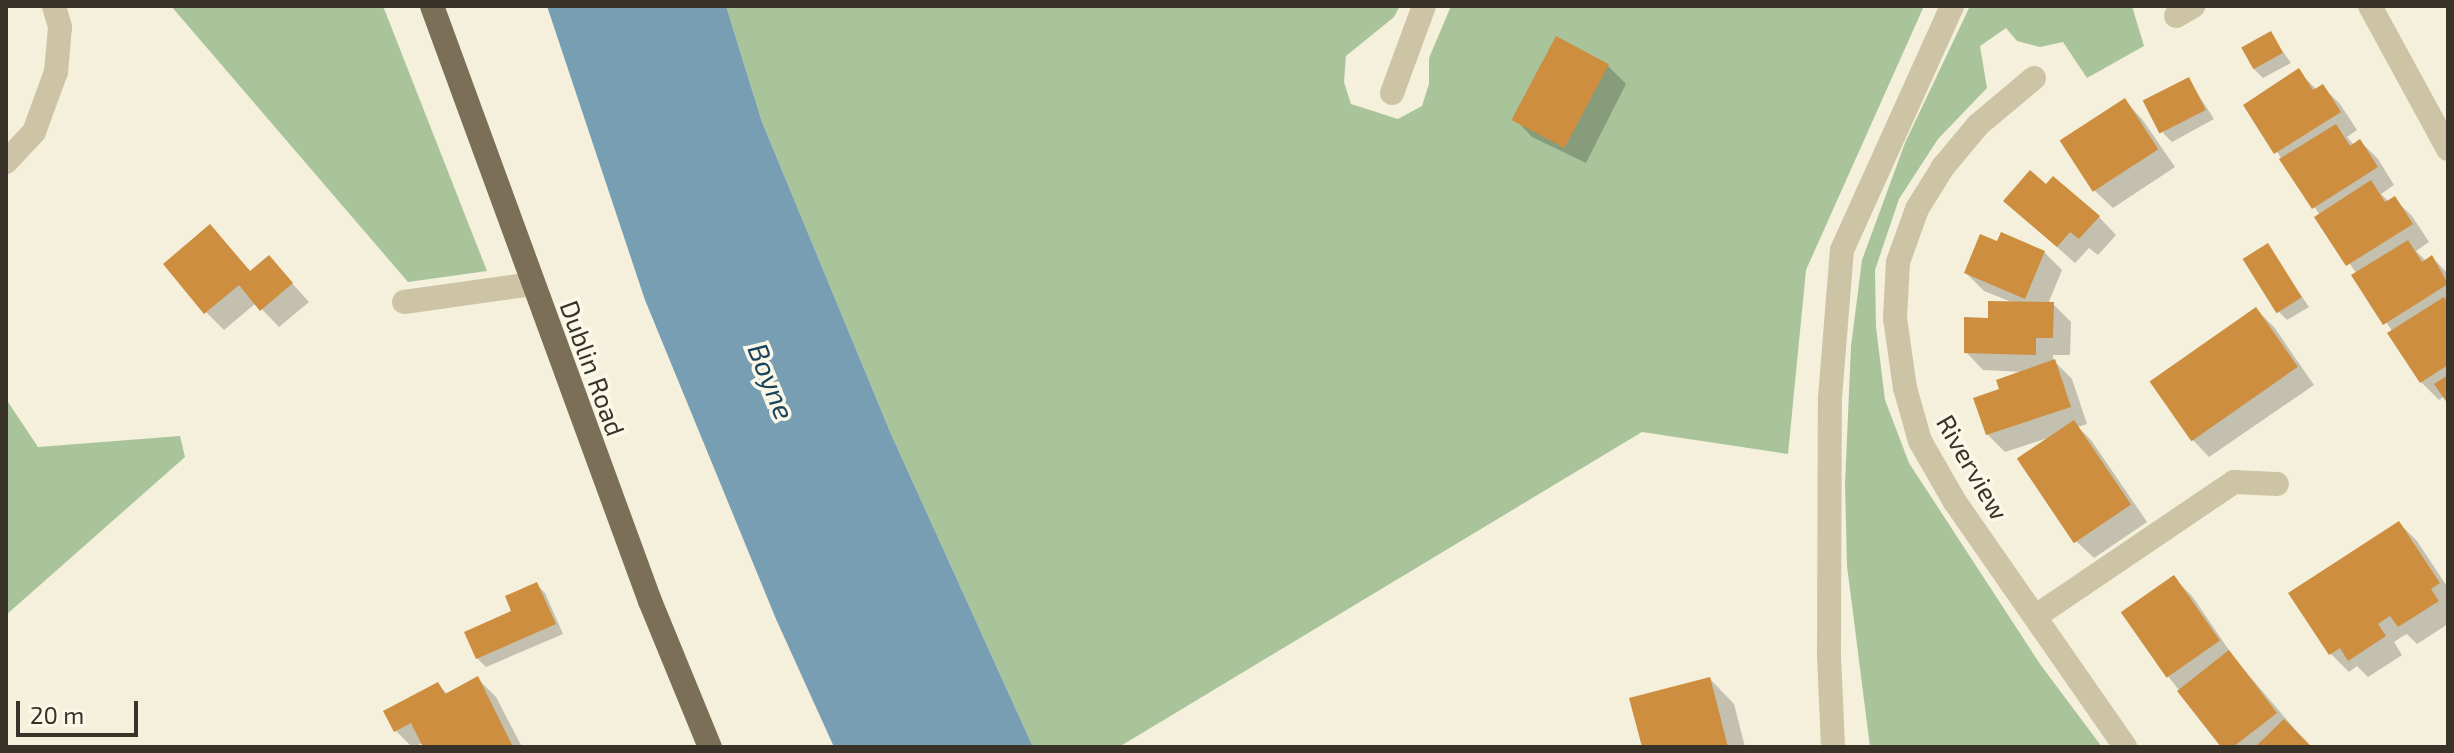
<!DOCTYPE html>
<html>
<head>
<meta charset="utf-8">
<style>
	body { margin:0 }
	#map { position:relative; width:2454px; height:753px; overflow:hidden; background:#f4f0db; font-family:"Exo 2",sans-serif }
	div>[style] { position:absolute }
	.green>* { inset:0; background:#a9c49a }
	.water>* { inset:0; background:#789eb3 }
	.shadow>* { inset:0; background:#0003 }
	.building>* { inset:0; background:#cd8e40; transform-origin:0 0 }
	.minor>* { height:24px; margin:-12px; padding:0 12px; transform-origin:12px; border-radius:12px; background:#cdc4a6 }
	.major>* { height:24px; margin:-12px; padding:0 12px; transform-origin:12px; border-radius:12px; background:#7b6f58 }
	span { translate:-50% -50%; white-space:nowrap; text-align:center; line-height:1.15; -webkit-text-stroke:7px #fbf8e8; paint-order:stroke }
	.street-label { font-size:26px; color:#383228 }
	.water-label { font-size:28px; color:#1a445d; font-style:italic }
	.frame { position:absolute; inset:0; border:8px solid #383228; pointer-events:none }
	.scale { position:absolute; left:16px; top:701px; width:122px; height:36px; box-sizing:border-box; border:4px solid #383228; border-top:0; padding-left:10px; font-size:24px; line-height:28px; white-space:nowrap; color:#383228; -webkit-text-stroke:6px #fbf8e8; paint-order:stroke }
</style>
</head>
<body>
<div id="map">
	<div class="green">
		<div style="clip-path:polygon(171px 6px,383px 6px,487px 271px,408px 282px)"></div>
		<div style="clip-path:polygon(726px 6px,1400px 6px,1394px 17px,1346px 56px,1344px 82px,1351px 104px,1398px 119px,1422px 106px,1429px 84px,1429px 58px,1451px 6px,1924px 6px,1806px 270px,1788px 454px,1642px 432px,1119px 747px,1033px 747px,891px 434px,762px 122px)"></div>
		<div style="clip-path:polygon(1970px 6px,2132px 6px,2144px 46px,2087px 78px,2063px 42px,2040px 47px,2017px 41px,2006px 28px,1980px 46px,1987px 88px,1938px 139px,1899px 199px,1875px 270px,1876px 327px,1885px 400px,1909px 463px,2040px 664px,2102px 747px,1870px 747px,1847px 566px,1845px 484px,1851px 346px,1862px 260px,1905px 143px)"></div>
		<div style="clip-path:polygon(6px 399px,38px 447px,180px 436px,185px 457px,6px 615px)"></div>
	</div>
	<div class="water">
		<div style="clip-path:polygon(547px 6px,726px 6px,762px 122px,891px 434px,1033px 747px,834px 747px,776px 619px,645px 300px)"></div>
	</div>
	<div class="shadow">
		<div style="clip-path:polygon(2270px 34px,2291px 63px,2263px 78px,2254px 69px)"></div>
		<div style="clip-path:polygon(1608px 66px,1626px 84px,1586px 163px,1532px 137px,1515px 119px)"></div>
		<div style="clip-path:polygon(2298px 71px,2317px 90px,2323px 87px,2340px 104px,2357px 130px,2347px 137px,2354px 145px,2360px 141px,2378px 159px,2394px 185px,2381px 194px,2389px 202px,2394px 199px,2412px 216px,2429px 242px,2416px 251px,2426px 261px,2432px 257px,2448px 274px,2448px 401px,2445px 396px,2439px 400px,2421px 382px,2393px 332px,2354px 276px,2357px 274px,2317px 217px,2320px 215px,2245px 105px)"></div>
		<div style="clip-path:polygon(2189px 80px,2214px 119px,2172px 142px,2163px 133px)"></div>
		<div style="clip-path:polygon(2125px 101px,2142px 119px,2175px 167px,2113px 208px,2095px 191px)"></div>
		<div style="clip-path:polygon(2046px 187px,2099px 217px,2116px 235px,2098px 255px,2089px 248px,2075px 263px,2024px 218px)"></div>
		<div style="clip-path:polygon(210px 227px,251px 272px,269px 258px,309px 302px,279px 327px,256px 303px,224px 330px,206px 312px)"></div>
		<div style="clip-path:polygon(1998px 244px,2044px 252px,2062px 270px,2048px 304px,2053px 304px,2071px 322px,2070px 355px,2053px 355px,2053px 360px,2072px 379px,2087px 424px,2078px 427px,2091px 440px,2147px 522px,2094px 558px,2076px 541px,2051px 437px,2005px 452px,1987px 434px,2001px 391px,2025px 372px,1983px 370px,1966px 352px,1990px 320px,2014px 303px,1984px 291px,1966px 273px)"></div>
		<div style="clip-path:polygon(2267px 246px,2309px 307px,2287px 320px,2279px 312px)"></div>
		<div style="clip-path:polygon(2256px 309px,2274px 327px,2314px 385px,2209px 457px,2192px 439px)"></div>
		<div style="clip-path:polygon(2399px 523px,2417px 541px,2448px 588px,2448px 624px,2417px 644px,2407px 634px,2403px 636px,2394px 642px,2402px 655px,2368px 677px,2357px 666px,2349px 672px,2331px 654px,2291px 594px)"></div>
		<div style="clip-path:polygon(2174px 578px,2192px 596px,2235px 659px,2310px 747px,2223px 747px,2168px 676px)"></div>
		<div style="clip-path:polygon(536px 584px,545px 593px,563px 634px,486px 667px,477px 658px)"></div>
		<div style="clip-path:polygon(478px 679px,496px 697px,522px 747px,425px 747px,423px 743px,412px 747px,396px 731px,438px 684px,448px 695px)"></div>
		<div style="clip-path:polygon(1710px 679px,1734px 704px,1745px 747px,1644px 747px)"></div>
	</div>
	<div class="building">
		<div style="left:2271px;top:31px;width:25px;height:34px;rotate:61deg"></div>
		<div style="left:1556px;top:36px;width:60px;height:95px;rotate:28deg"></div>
		<div style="clip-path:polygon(2299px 68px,2313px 90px,2323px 84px,2341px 112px,2274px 154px,2243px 105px)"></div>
		<div style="left:2189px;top:77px;width:37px;height:52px;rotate:63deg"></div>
		<div style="left:2125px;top:98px;width:61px;height:78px;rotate:57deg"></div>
		<div style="clip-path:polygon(2336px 124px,2350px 146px,2360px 139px,2378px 167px,2312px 209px,2279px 159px)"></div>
		<div style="clip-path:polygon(2030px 170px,2046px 184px,2053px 176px,2100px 216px,2079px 239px,2070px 232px,2057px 247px,2003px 201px)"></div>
		<div style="clip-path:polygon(2371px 180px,2385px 202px,2395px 196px,2413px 224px,2346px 266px,2314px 217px)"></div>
		<div style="clip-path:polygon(210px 224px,250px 271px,269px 255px,293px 283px,260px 311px,239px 285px,204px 314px,163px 264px)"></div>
		<div style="clip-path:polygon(2001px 232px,2045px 251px,2025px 299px,1964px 273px,1980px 234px,1997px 241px)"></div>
		<div style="clip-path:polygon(2408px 240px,2422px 262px,2432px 255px,2448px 284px,2383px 325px,2351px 275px)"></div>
		<div style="left:2268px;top:243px;width:64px;height:30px;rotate:58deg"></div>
		<div style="clip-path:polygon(2444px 297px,2448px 304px,2448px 365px,2420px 383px,2387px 333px)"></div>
		<div style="clip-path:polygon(1988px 301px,2054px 302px,2053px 338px,2036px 338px,2036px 355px,1964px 353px,1964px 317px,1988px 318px)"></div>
		<div style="left:2256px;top:307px;width:73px;height:130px;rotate:55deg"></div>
		<div style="clip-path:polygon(2055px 359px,2071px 407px,1986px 435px,1973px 398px,1999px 389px,1996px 380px)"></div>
		<div style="clip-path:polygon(2448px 375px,2448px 404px,2434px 384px)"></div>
		<div style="left:2074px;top:420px;width:102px;height:69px;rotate:56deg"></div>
		<div style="clip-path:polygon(2399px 521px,2440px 583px,2431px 589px,2439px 601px,2398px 627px,2390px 616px,2385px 619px,2378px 624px,2386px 636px,2348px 661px,2340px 648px,2329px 655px,2288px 593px)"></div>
		<div style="left:2174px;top:575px;width:80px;height:65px;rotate:55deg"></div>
		<div style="clip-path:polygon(537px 582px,556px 624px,476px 659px,464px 632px,511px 611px,505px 596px)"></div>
		<div style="clip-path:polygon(2229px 650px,2277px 713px,2233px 747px,2221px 747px,2177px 691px)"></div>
		<div style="clip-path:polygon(478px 676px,513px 747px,423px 747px,411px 723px,394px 732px,383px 711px,438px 682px,445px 694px)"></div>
		<div style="clip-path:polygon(1710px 677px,1728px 747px,1642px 747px,1629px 698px)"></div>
		<div style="clip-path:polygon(2284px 719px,2312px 747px,2255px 747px)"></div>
	</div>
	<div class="minor">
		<div style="left:2370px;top:6px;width:163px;rotate:61.4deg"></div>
		<div style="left:2176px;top:16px;width:20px;rotate:-30deg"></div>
		<div style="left:2034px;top:78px;width:73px;rotate:140deg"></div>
		<div style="left:1978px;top:125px;width:55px;rotate:129.8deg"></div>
		<div style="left:1943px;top:167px;width:49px;rotate:121.8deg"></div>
		<div style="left:1917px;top:209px;width:56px;rotate:109.7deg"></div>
		<div style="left:1898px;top:262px;width:56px;rotate:93.1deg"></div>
		<div style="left:1895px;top:318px;width:71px;rotate:81.9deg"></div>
		<div style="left:1905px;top:388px;width:55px;rotate:74.2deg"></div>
		<div style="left:1920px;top:441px;width:70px;rotate:60.2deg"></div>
		<div style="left:1955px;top:502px;width:298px;rotate:55.2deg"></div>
		<div style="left:1392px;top:93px;width:93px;rotate:-69.8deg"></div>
		<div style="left:6px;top:162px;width:41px;rotate:-47deg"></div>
		<div style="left:34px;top:132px;width:64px;rotate:-69.9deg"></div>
		<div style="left:56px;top:72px;width:45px;rotate:-84.9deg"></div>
		<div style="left:60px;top:27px;width:22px;rotate:-106deg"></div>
		<div style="left:404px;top:302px;width:129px;rotate:-8deg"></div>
		<div style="left:2036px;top:616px;width:239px;rotate:-34.1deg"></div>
		<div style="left:2234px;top:482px;width:43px;rotate:2.7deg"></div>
		<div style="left:1833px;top:747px;width:92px;rotate:-92.5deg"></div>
		<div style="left:1829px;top:655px;width:257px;rotate:-89.8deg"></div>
		<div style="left:1830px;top:398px;width:148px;rotate:-85.4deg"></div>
		<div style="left:1842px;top:250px;width:268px;rotate:-65.7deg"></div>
	</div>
	<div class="major">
		<div style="left:432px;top:6px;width:634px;rotate:69.88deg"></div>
		<div style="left:650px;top:601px;width:158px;rotate:67.7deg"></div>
	</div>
	<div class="street-label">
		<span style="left:593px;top:368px;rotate:70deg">Dublin Road</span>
		<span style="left:1973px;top:467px;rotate:60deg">Riverview</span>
	</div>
	<div class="water-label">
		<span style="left:772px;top:381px;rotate:68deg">Boyne</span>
	</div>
	<div class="frame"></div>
	<div class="scale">20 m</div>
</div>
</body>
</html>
